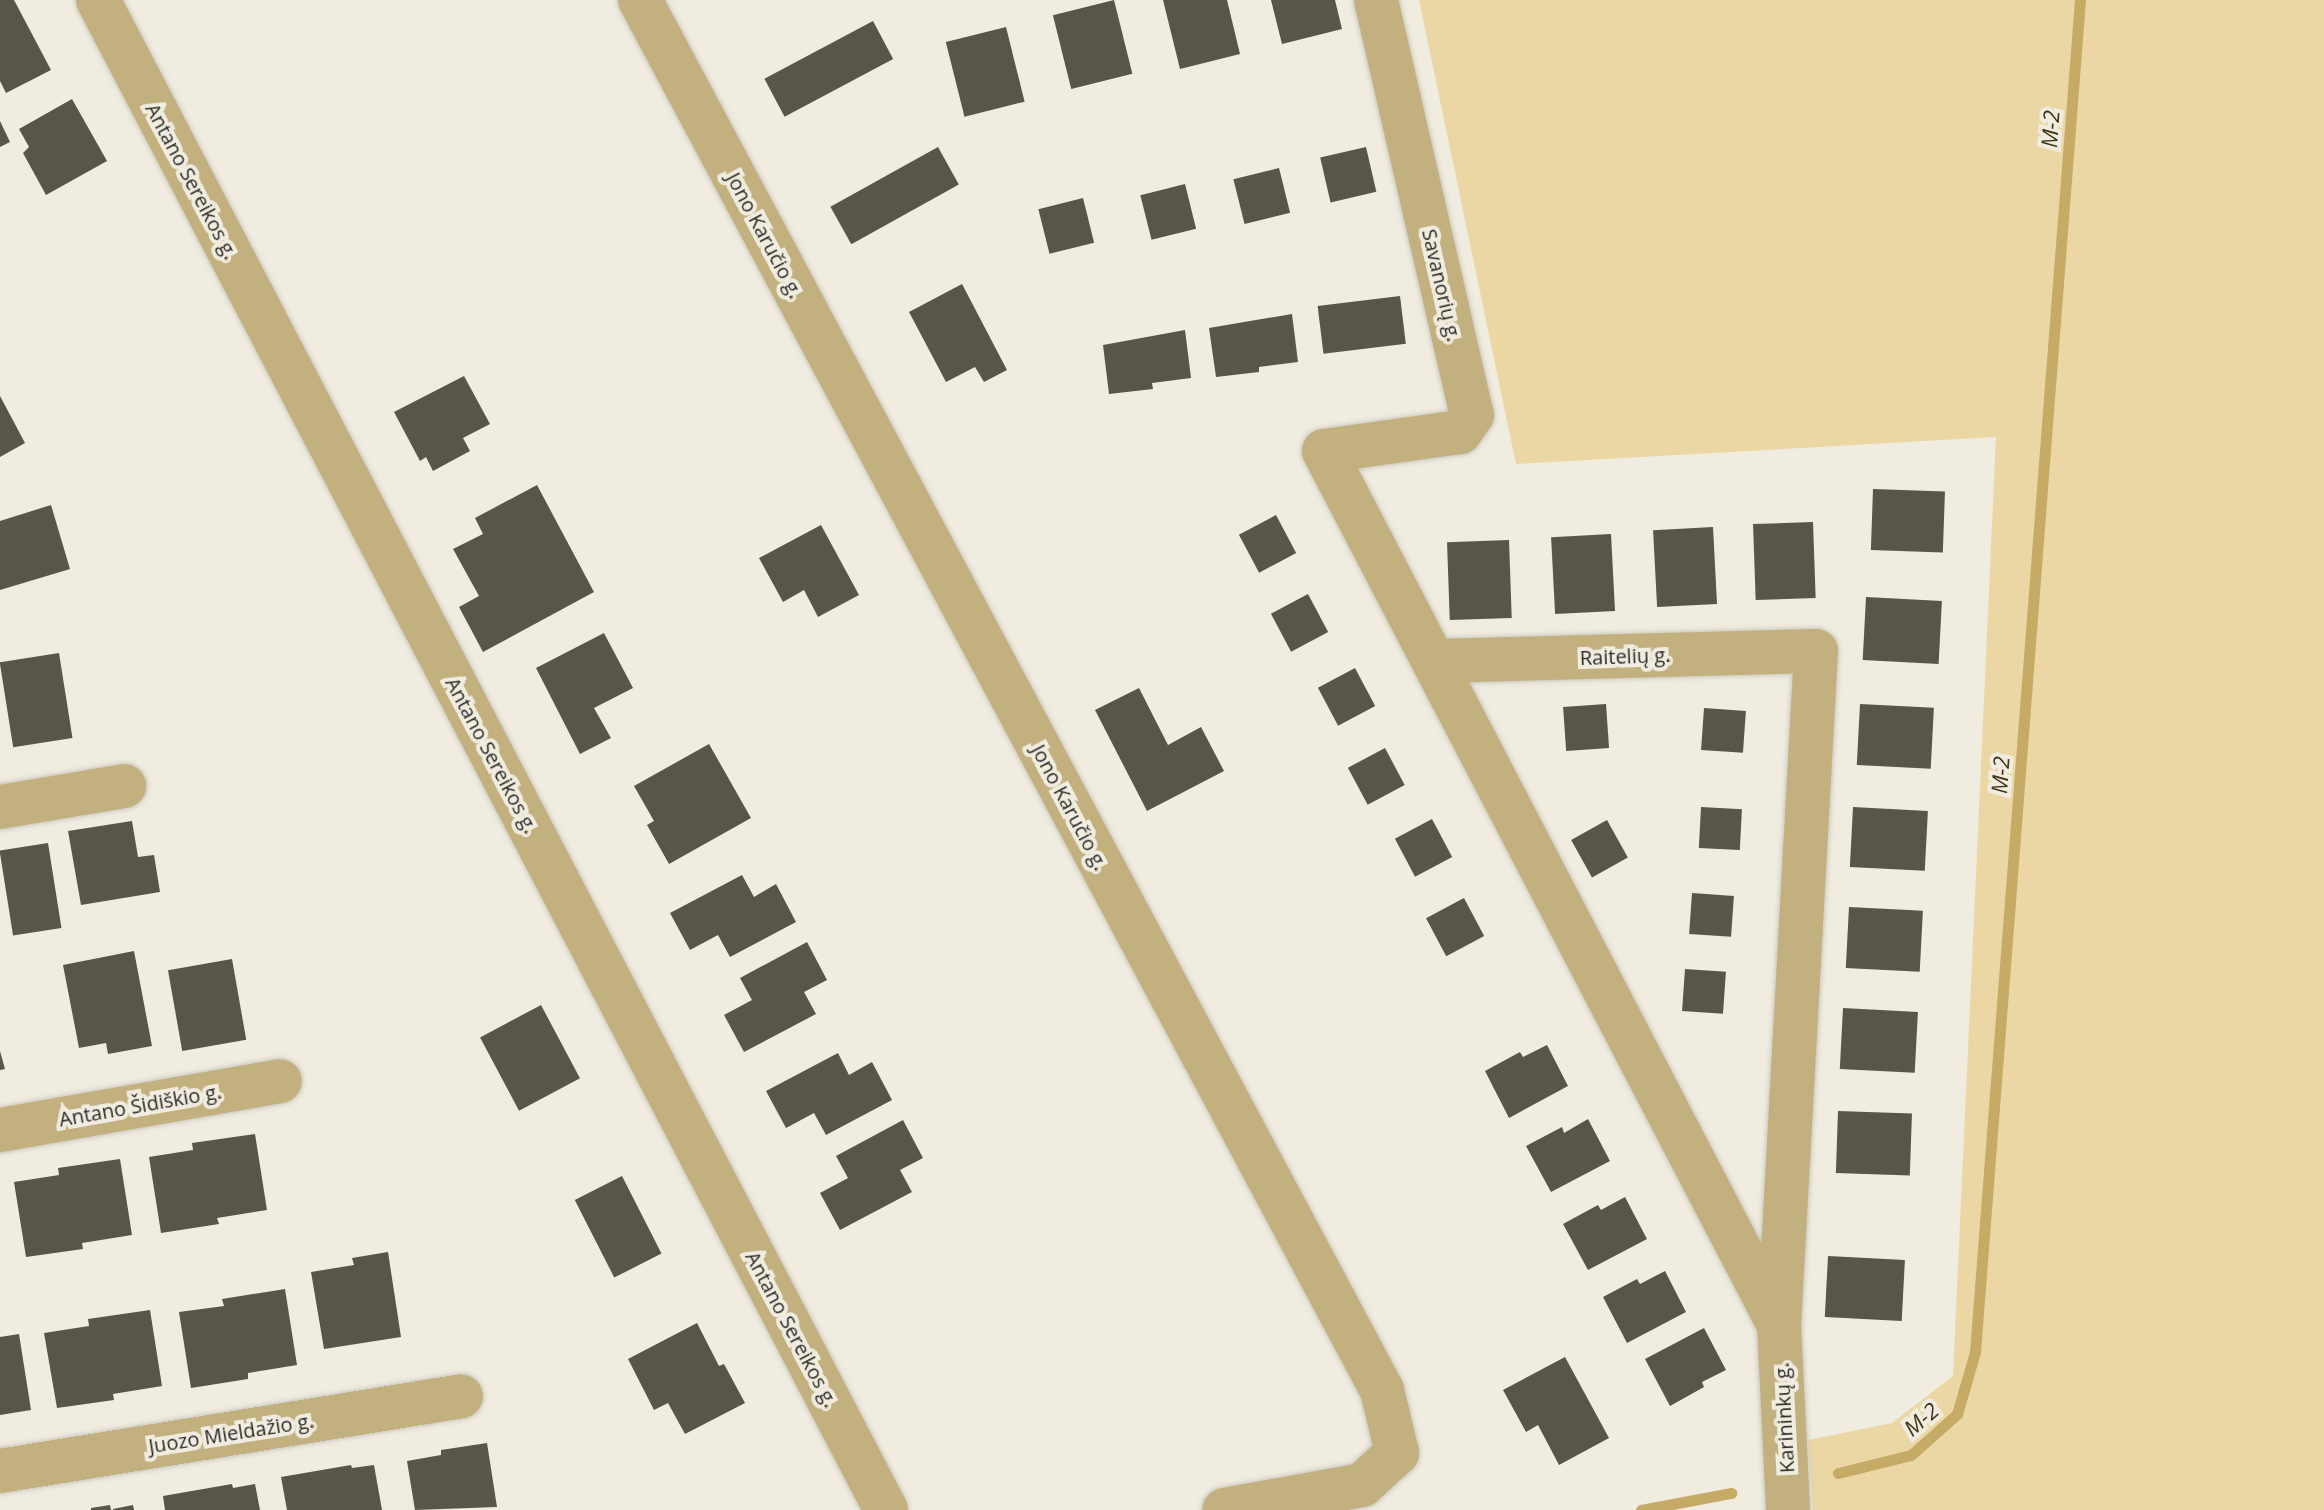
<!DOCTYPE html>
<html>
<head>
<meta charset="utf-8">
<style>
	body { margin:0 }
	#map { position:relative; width:2324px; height:1510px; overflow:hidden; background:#f0ece0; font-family:"Open Sans",sans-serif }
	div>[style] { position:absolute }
	.green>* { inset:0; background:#ebd7a4 }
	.stream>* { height:11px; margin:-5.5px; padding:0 5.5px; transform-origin:5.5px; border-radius:5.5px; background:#c5ab66 }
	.building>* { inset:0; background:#59554b; transform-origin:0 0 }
	.roads { filter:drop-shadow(0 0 2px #cdc9bf) drop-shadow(0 0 2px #cdc9bf) }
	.street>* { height:44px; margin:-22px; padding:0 22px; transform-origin:22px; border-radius:22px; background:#c3b07f }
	span { translate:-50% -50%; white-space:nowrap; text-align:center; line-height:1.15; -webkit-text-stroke:8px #f0ece0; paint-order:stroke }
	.street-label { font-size:20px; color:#2d2b27 }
	.water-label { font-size:22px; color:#3f3415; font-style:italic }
</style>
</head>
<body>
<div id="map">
	<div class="green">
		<div style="clip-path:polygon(1419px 0,2324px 0,2324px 1510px,1813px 1510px,1808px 1440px,1892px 1423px,1953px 1376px,1996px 437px,1516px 464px)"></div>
	</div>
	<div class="stream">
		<div style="left:1838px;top:1473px;width:75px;rotate:-13.9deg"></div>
		<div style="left:1911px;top:1455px;width:62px;rotate:-41.7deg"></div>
		<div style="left:1957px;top:1414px;width:65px;rotate:-73.8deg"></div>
		<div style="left:1975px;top:1352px;width:1356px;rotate:-85.56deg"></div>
		<div style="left:1641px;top:1510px;width:92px;rotate:-10.7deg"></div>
	</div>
	<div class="building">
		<div style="clip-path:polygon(0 0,14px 0,51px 70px,6px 93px,0 81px)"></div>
		<div style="left:1114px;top:0;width:76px;height:63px;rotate:76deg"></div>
		<div style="clip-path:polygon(1163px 0,1227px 0,1240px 54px,1180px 69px)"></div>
		<div style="clip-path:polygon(1271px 0,1335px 0,1342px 29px,1282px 44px)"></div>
		<div style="left:873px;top:21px;width:43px;height:123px;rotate:62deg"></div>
		<div style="left:1006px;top:27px;width:77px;height:62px;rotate:76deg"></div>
		<div style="clip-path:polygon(72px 99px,107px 161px,46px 195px,23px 153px,29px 147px,19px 129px)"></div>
		<div style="clip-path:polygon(0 121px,10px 142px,0 147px)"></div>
		<div style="left:938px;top:147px;width:43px;height:123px;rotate:61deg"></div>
		<div style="left:1366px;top:147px;width:46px;height:47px;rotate:77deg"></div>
		<div style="left:1279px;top:168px;width:46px;height:47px;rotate:76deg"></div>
		<div style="left:1185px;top:184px;width:46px;height:46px;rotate:76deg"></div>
		<div style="left:1083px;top:198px;width:46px;height:46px;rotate:76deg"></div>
		<div style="clip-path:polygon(962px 284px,1007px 370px,984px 382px,975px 367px,946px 382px,909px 312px)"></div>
		<div style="left:1400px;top:296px;width:48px;height:83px;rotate:83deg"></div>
		<div style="clip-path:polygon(1292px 314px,1298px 362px,1259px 367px,1259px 372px,1216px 377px,1209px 328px)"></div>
		<div style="clip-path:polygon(1185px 330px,1191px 378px,1152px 383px,1153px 389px,1109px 394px,1103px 345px)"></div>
		<div style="clip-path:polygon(464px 376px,490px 424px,463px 438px,470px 451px,433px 471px,426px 457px,420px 461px,394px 412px)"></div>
		<div style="clip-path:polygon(0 396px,25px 443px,0 457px)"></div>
		<div style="clip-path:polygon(537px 485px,594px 592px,483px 652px,459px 607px,479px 596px,453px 549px,483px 534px,475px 518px)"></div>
		<div style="left:1873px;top:489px;width:72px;height:61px;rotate:2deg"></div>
		<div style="clip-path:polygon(51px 505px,70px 569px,0 590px,0 521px)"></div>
		<div style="left:1276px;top:515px;width:43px;height:42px;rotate:62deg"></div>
		<div style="left:1813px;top:522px;width:76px;height:60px;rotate:88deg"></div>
		<div style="clip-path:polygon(821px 525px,859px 595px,818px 617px,804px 590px,783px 602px,759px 558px)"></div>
		<div style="left:1713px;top:527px;width:77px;height:60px;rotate:87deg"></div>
		<div style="left:1611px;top:534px;width:77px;height:60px;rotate:87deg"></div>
		<div style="left:1509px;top:540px;width:78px;height:62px;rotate:88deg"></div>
		<div style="left:1308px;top:594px;width:43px;height:42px;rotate:62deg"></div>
		<div style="left:1866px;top:597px;width:76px;height:63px;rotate:3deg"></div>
		<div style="clip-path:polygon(604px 633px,633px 688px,594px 708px,611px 738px,580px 754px,536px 668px)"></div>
		<div style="left:59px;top:653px;width:86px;height:60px;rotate:81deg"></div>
		<div style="left:1355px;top:668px;width:43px;height:42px;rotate:62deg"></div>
		<div style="clip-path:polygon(1139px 688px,1168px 745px,1201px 727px,1224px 771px,1147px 811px,1095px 710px)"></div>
		<div style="left:1606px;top:704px;width:44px;height:43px;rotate:86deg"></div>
		<div style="left:1860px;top:704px;width:74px;height:61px;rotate:3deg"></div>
		<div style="left:1704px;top:708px;width:42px;height:42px;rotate:4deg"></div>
		<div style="clip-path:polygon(709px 744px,751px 818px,669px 864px,647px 825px,654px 821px,634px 786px)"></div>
		<div style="left:1385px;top:748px;width:42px;height:42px;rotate:62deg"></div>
		<div style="left:1701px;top:807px;width:41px;height:41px;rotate:3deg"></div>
		<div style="left:1853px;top:807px;width:75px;height:60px;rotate:3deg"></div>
		<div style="left:1432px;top:819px;width:43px;height:42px;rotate:62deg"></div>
		<div style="left:1607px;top:820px;width:43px;height:41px;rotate:61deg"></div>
		<div style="clip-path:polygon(132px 821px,138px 857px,154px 855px,160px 892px,81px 905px,68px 831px)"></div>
		<div style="left:48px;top:843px;width:86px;height:49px;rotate:81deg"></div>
		<div style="clip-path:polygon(742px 875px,754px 897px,776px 884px,796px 922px,730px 957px,718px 935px,690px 950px,670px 913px)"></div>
		<div style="left:1692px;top:893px;width:42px;height:41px;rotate:4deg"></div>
		<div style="left:1464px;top:898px;width:43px;height:43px;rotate:62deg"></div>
		<div style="left:1849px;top:907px;width:74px;height:61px;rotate:3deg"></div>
		<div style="clip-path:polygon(807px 942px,827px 980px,804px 992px,816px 1014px,744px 1052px,724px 1015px,752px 1000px,740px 978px)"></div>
		<div style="clip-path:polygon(134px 951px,152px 1046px,108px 1054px,106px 1043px,79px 1048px,63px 965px)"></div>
		<div style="left:232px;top:959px;width:82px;height:65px;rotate:80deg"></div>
		<div style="left:1685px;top:969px;width:41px;height:42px;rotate:4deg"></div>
		<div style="left:541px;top:1005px;width:83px;height:69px;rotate:62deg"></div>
		<div style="left:1843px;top:1008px;width:75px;height:61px;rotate:3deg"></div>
		<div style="clip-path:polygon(1547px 1045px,1568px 1086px,1509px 1118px,1485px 1071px,1520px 1052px,1523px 1057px)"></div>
		<div style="clip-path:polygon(0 1051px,5px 1069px,0 1070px)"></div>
		<div style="clip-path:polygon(838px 1053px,849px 1075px,872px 1062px,892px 1100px,826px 1135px,814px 1113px,786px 1128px,766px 1091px)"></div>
		<div style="left:1838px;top:1111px;width:74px;height:62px;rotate:2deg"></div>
		<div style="clip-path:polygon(1588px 1119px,1610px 1161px,1551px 1192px,1526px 1146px,1562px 1127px,1564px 1133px)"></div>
		<div style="clip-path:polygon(903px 1120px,923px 1158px,900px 1170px,912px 1192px,840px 1230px,820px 1193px,848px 1178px,836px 1156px)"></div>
		<div style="clip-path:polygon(255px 1134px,267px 1210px,217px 1218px,219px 1224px,161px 1233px,149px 1157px,193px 1150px,192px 1143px)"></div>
		<div style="clip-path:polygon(120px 1159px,132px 1235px,82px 1243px,83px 1249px,26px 1257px,14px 1182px,59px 1175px,58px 1168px)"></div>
		<div style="left:622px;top:1176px;width:87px;height:53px;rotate:63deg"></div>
		<div style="clip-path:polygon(1625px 1197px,1647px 1239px,1588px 1270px,1563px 1224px,1598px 1205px,1601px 1210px)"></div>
		<div style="clip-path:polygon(388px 1252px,401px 1337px,324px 1349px,311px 1272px,354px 1265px,352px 1258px)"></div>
		<div style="left:1828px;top:1256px;width:77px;height:61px;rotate:3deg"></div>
		<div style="clip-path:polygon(1665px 1271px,1686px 1312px,1627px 1343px,1603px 1297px,1637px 1279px,1640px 1284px)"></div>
		<div style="clip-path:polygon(285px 1289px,297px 1365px,248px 1373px,248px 1379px,191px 1388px,179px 1312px,224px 1306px,222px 1299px)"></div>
		<div style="clip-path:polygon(150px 1310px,162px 1386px,113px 1394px,114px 1400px,57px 1408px,44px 1333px,89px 1326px,88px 1319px)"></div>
		<div style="clip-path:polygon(697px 1323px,719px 1366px,724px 1364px,745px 1403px,685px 1434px,668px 1403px,654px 1410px,628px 1359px)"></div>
		<div style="clip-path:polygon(1704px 1328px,1726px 1370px,1702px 1382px,1704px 1387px,1670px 1406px,1645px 1359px)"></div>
		<div style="clip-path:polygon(19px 1334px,31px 1410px,0 1415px,0 1337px)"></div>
		<div style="clip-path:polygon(1565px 1357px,1609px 1438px,1559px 1465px,1538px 1425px,1526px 1432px,1503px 1390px)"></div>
		<div style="clip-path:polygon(487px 1443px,497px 1507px,415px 1510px,407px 1461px,441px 1455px,441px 1450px)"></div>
		<div style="clip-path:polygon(351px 1465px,352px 1468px,374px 1465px,382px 1510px,287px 1510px,281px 1477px)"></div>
		<div style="clip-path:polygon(232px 1484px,233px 1488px,255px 1484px,260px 1510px,165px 1510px,163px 1496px)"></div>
		<div style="clip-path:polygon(110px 1505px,111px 1510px,91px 1510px,91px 1508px)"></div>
		<div style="clip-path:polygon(133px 1505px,134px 1510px,113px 1510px,113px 1509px)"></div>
	</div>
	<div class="roads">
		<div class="street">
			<div style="left:98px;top:0;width:1703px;rotate:62.44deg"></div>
			<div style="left:640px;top:0;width:1576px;rotate:61.91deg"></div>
			<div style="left:1382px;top:1390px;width:65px;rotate:76.6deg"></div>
			<div style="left:1397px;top:1453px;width:47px;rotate:137.6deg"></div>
			<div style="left:1362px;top:1485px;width:140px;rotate:169.7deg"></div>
			<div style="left:1376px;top:0;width:426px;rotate:77deg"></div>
			<div style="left:1472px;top:415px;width:21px;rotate:125deg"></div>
			<div style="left:1460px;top:432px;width:137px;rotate:172deg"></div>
			<div style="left:1324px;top:451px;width:985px;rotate:62.5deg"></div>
			<div style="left:1434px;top:661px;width:382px;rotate:-1.5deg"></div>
			<div style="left:1816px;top:651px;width:675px;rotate:93.14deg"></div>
			<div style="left:1779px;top:1325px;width:185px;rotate:87.2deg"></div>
			<div style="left:0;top:807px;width:126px;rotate:-9.6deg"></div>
			<div style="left:0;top:1130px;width:284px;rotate:-9.9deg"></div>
			<div style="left:0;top:1471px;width:467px;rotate:-9.2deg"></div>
		</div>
	</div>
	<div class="street-label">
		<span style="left:192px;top:181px;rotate:62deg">Antano Sereikos g.</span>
		<span style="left:765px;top:235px;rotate:62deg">Jono Karučio g.</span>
		<span style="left:1442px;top:285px;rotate:77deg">Savanorių g.</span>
		<span style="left:1625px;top:656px;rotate:-2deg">Raitelių g.</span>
		<span style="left:492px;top:755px;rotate:62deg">Antano Sereikos g.</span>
		<span style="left:1070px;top:807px;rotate:62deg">Jono Karučio g.</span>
		<span style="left:140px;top:1105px;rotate:-10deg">Antano Šidiškio g.</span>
		<span style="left:792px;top:1329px;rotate:62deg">Antano Sereikos g.</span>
		<span style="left:1784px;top:1418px;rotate:-93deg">Karininkų g.</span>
		<span style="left:231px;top:1433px;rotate:-9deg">Juozo Mieldažio g.</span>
	</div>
	<div class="water-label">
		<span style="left:2050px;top:129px;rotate:-86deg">M-2</span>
		<span style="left:2000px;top:775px;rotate:-86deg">M-2</span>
		<span style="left:1921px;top:1419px;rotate:-41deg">M-2</span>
	</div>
</div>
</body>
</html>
